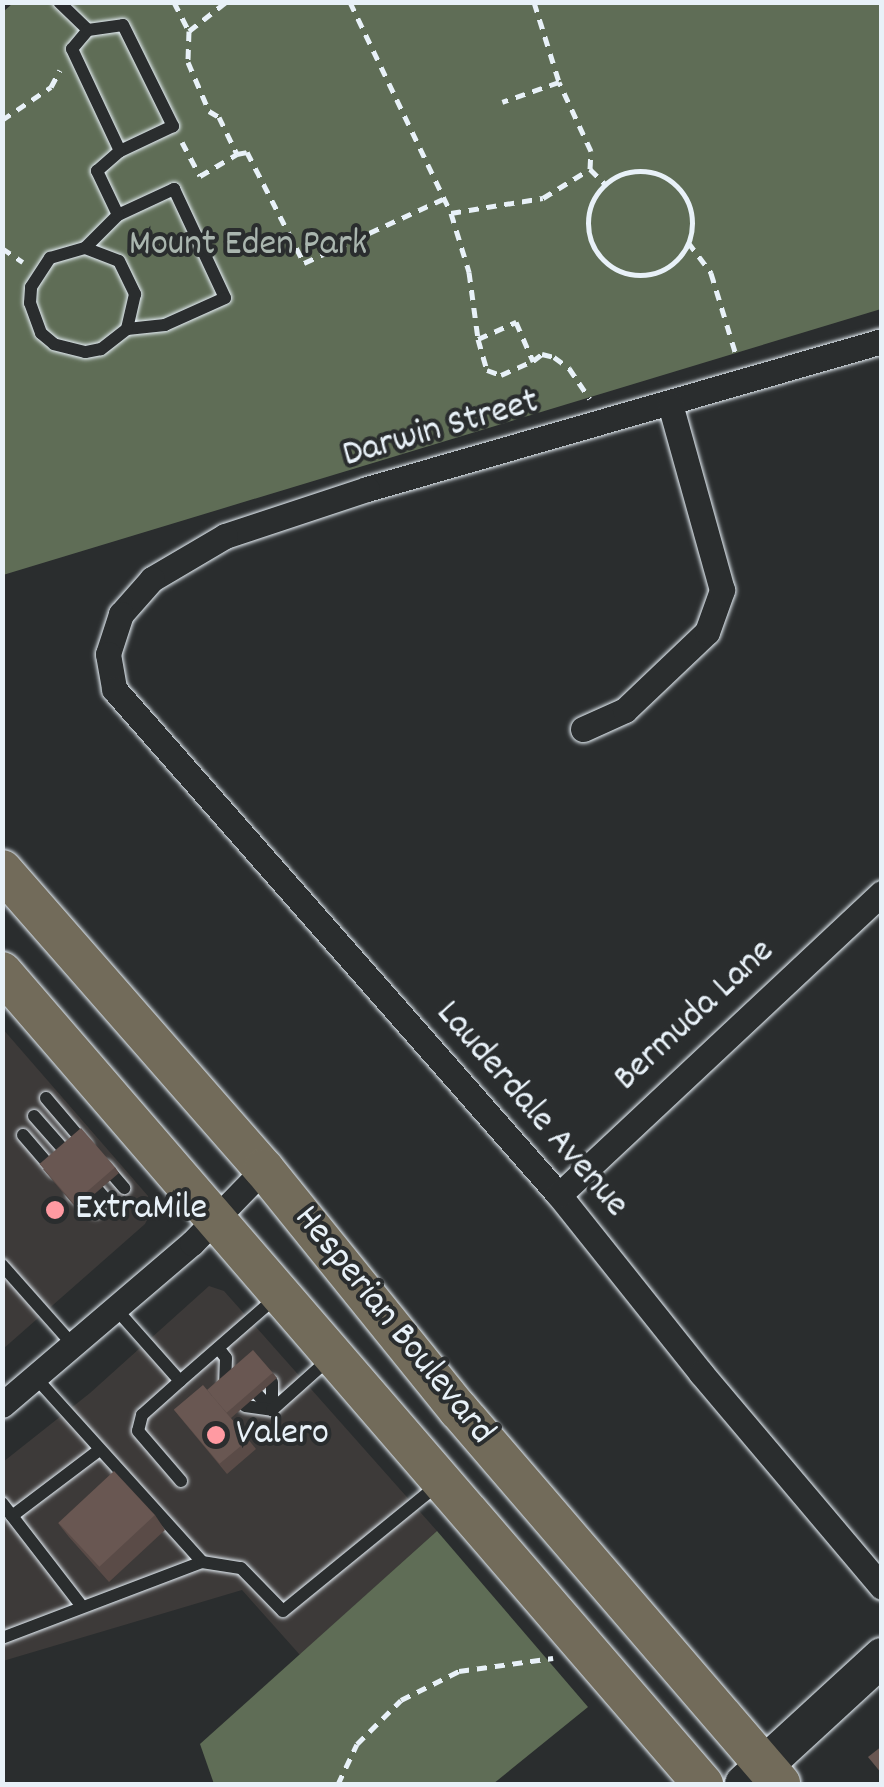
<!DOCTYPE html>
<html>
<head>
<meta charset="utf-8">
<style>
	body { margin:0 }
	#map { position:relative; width:884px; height:1787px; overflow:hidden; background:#2a2d2e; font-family:Dekko,sans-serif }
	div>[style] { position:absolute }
	.built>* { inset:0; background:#3d3a39 }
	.green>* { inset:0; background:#5f6d56 }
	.path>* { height:5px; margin-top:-2.5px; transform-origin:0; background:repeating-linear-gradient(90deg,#e8f1f8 0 10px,transparent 0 18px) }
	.path>.ring { margin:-2.5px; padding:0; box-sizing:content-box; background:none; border:5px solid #e8f1f8; border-radius:50% }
	.roads { filter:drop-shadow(0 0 2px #e8f1f8) drop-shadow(0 0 2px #e8f1f8) }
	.lane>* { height:12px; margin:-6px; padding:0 6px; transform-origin:6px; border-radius:6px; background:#2a2d2e }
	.street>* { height:25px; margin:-12.5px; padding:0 12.5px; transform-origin:12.5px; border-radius:12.5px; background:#2a2d2e }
	.secondary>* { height:38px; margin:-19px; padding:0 19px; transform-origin:19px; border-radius:19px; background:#2a2d2e }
	.primary>* { height:40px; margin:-20px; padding:0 20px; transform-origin:20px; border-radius:20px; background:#726b5a }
	.wall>* { inset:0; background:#5a4b47 }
	.building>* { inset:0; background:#695752; transform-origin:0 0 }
	.dots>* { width:28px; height:28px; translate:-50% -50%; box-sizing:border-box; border:5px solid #2a2d2e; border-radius:50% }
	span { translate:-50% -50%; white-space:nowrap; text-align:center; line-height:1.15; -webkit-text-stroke:8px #2a2d2e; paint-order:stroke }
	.park-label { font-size:38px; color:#aab6af }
	.street-label { font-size:38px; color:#e8f1f8 }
	.poi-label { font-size:38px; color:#e8f1f8 }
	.left { translate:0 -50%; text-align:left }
	.frame { position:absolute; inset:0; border:5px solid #e8f1f8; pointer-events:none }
</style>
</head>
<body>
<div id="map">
	<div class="built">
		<div style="clip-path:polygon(2px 1028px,148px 1196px,151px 1212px,145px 1224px,3px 1349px)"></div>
		<div style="clip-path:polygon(209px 1286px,224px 1291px,437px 1531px,300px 1655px,242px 1590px,3px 1661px,3px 1462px,90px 1393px)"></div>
	</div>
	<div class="green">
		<div style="clip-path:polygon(14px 2px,881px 3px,881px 309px,3px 575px,2px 13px)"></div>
		<div style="clip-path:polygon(437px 1531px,588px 1707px,493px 1784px,214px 1784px,200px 1744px)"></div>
	</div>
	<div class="path">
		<div style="left:174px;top:2px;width:33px;rotate:63deg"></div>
		<div style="left:189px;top:31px;width:47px;rotate:-38.1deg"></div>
		<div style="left:350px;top:2px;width:234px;rotate:64.4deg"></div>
		<div style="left:451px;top:213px;width:62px;rotate:73deg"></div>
		<div style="left:469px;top:272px;width:68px;rotate:82.3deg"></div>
		<div style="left:478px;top:339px;width:42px;rotate:-24.1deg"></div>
		<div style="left:516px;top:322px;width:43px;rotate:66.4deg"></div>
		<div style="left:533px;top:361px;width:11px;rotate:-38deg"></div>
		<div style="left:542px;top:354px;width:12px;rotate:14deg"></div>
		<div style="left:554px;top:357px;width:19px;rotate:36deg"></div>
		<div style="left:569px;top:368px;width:37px;rotate:56deg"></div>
		<div style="left:534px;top:2px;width:84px;rotate:72.6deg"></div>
		<div style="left:189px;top:31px;width:31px;rotate:92deg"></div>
		<div style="left:188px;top:62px;width:53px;rotate:66.8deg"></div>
		<div style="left:209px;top:111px;width:12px;rotate:31deg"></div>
		<div style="left:219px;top:117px;width:41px;rotate:64.1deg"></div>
		<div style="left:237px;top:154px;width:10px;rotate:-11deg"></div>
		<div style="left:247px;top:152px;width:125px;rotate:62.8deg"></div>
		<div style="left:304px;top:263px;width:153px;rotate:-24.7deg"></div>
		<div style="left:2px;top:120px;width:59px;rotate:-34deg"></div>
		<div style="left:51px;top:87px;width:19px;rotate:-62deg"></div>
		<div style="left:182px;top:142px;width:38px;rotate:62deg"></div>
		<div style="left:200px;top:176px;width:43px;rotate:-30.7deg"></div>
		<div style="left:590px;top:169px;width:21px;rotate:45deg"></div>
		<div class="ring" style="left:588px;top:171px;width:99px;height:99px"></div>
		<div style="left:451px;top:213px;width:93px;rotate:-9.3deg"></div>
		<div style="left:543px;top:198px;width:55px;rotate:-31.7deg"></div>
		<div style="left:590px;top:169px;width:18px;rotate:-87deg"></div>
		<div style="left:591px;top:151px;width:76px;rotate:-114.9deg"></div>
		<div style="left:559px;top:82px;width:60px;rotate:160.7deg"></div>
		<div style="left:688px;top:242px;width:39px;rotate:53deg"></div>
		<div style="left:711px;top:273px;width:89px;rotate:73deg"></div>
		<div style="left:2px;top:248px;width:25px;rotate:34deg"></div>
		<div style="left:478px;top:339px;width:32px;rotate:74deg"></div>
		<div style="left:487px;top:370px;width:15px;rotate:20deg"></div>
		<div style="left:501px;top:375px;width:34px;rotate:-24deg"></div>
		<div style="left:338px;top:1784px;width:44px;rotate:-64.6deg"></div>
		<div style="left:357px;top:1744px;width:62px;rotate:-45deg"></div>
		<div style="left:401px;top:1700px;width:65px;rotate:-26.6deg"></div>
		<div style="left:459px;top:1671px;width:95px;rotate:-7.9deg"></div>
	</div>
	<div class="roads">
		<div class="lane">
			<div style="left:59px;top:2px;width:40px;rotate:44deg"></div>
			<div style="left:123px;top:25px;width:113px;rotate:63.7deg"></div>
			<div style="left:173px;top:126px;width:59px;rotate:154.7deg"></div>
			<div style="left:120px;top:151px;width:113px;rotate:-115.2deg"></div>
			<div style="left:72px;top:49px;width:25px;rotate:-50deg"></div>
			<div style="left:88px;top:30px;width:35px;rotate:-8deg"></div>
			<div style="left:118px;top:215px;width:62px;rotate:-24.9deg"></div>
			<div style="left:174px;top:189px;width:120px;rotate:64.9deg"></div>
			<div style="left:225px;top:298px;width:66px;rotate:155.8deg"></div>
			<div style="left:165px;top:325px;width:38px;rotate:174deg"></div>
			<div style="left:85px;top:248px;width:36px;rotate:21deg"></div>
			<div style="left:119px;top:261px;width:37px;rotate:64deg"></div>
			<div style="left:135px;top:294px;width:36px;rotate:103deg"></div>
			<div style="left:127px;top:329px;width:33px;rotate:142deg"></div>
			<div style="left:101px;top:349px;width:16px;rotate:169deg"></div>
			<div style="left:85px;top:352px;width:32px;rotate:-166deg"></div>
			<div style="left:54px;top:344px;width:17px;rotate:-140deg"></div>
			<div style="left:41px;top:333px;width:32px;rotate:-110deg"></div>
			<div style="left:30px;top:303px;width:16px;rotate:-86deg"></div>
			<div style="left:31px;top:287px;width:35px;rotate:-57deg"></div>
			<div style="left:50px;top:258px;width:36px;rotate:-16deg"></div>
			<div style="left:85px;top:248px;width:47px;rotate:-45deg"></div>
			<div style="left:118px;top:215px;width:49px;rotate:-115.5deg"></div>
			<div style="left:97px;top:171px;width:30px;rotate:-41deg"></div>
			<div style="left:46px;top:1098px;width:62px;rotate:49.6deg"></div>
			<div style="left:34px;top:1116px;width:56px;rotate:48.6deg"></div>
			<div style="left:23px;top:1135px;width:48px;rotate:49.3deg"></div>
			<div style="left:106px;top:1167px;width:28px;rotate:49deg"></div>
			<div style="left:90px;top:1181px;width:28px;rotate:49deg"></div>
			<div style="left:73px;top:1194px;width:29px;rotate:38deg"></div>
			<div style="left:2px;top:1265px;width:108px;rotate:48.4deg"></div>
			<div style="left:116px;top:1309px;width:96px;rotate:48.4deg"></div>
			<div style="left:180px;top:1381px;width:126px;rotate:-41.1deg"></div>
			<div style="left:219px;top:1349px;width:11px;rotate:52deg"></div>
			<div style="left:226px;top:1358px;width:25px;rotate:92deg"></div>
			<div style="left:36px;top:1378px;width:248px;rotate:47.9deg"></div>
			<div style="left:180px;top:1381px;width:51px;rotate:138.2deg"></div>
			<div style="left:142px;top:1415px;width:16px;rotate:104deg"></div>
			<div style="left:138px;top:1431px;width:66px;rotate:49.3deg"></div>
			<div style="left:258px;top:1395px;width:21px;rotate:47deg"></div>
			<div style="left:272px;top:1410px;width:28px;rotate:-90deg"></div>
			<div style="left:245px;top:1406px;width:27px;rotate:8deg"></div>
			<div style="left:272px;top:1410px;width:75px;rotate:-41.8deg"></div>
			<div style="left:2px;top:1503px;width:128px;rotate:52.3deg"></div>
			<div style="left:12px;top:1516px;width:108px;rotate:-37.1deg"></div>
			<div style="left:2px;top:1638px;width:214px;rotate:-20.8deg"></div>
			<div style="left:202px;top:1562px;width:39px;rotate:9deg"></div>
			<div style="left:241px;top:1568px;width:60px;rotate:45.7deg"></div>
			<div style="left:283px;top:1611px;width:198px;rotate:-39.2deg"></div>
		</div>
		<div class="street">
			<div style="left:882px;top:341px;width:536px;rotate:163.97deg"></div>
			<div style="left:367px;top:489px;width:150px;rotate:161.7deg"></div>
			<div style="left:225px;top:536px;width:85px;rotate:149.5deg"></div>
			<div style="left:152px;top:579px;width:47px;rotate:131.5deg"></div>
			<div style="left:121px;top:614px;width:42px;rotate:108deg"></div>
			<div style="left:108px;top:654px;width:36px;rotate:80deg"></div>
			<div style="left:114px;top:689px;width:674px;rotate:48.67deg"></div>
			<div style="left:559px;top:1195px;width:228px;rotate:51.4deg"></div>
			<div style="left:701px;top:1373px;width:280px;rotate:49.8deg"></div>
			<div style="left:583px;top:729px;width:46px;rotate:-24.3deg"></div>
			<div style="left:625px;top:710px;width:113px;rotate:-43.6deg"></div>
			<div style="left:707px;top:632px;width:45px;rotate:-70.3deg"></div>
			<div style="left:722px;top:590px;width:193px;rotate:-105.6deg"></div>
			<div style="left:559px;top:1195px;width:442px;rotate:-43.1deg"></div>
			<div style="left:2px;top:1405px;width:250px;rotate:-40.5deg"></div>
			<div style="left:192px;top:1243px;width:103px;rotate:-45.8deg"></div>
		</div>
		<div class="secondary">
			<div style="left:744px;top:1784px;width:188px;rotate:-42.6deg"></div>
		</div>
		<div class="primary">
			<div style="left:2px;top:870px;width:398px;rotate:48.8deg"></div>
			<div style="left:264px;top:1169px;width:309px;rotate:51.1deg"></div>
			<div style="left:458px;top:1409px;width:494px;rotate:49.3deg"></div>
			<div style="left:2px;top:972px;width:1073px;rotate:49.2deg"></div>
		</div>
	</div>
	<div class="wall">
		<div style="clip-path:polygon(115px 1167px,119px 1173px,77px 1209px,43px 1169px)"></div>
		<div style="clip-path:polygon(273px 1373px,277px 1378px,231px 1418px,256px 1449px,227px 1474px,174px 1410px)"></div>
		<div style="clip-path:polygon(155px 1515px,165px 1530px,109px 1582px,69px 1537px,58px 1523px)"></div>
	</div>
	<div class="building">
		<div style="left:81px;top:1128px;width:52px;height:55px;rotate:49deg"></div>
		<div style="left:253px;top:1350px;width:30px;height:61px;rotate:49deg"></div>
		<div style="left:203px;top:1385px;width:71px;height:38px;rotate:50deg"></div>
		<div style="left:114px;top:1471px;width:60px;height:76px;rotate:47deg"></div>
		<div style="clip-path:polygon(882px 1746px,882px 1774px,868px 1757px)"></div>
	</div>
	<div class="dots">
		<div style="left:55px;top:1210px;background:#ff9aa2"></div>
		<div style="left:216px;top:1435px;background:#ff9aa2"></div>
	</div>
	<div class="park-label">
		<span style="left:248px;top:246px">Mount Eden Park</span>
	</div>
	<div class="street-label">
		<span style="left:441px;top:430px;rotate:-16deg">Darwin Street</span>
		<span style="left:695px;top:1016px;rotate:-43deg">Bermuda Lane</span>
		<span style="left:531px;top:1110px;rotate:49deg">Lauderdale Avenue</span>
		<span style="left:393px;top:1326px;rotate:51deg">Hesperian Boulevard</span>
	</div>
	<div class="poi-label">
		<span class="left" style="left:75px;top:1210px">ExtraMile</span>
		<span class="left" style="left:236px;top:1435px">Valero</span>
	</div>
	<div class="frame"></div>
</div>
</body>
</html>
